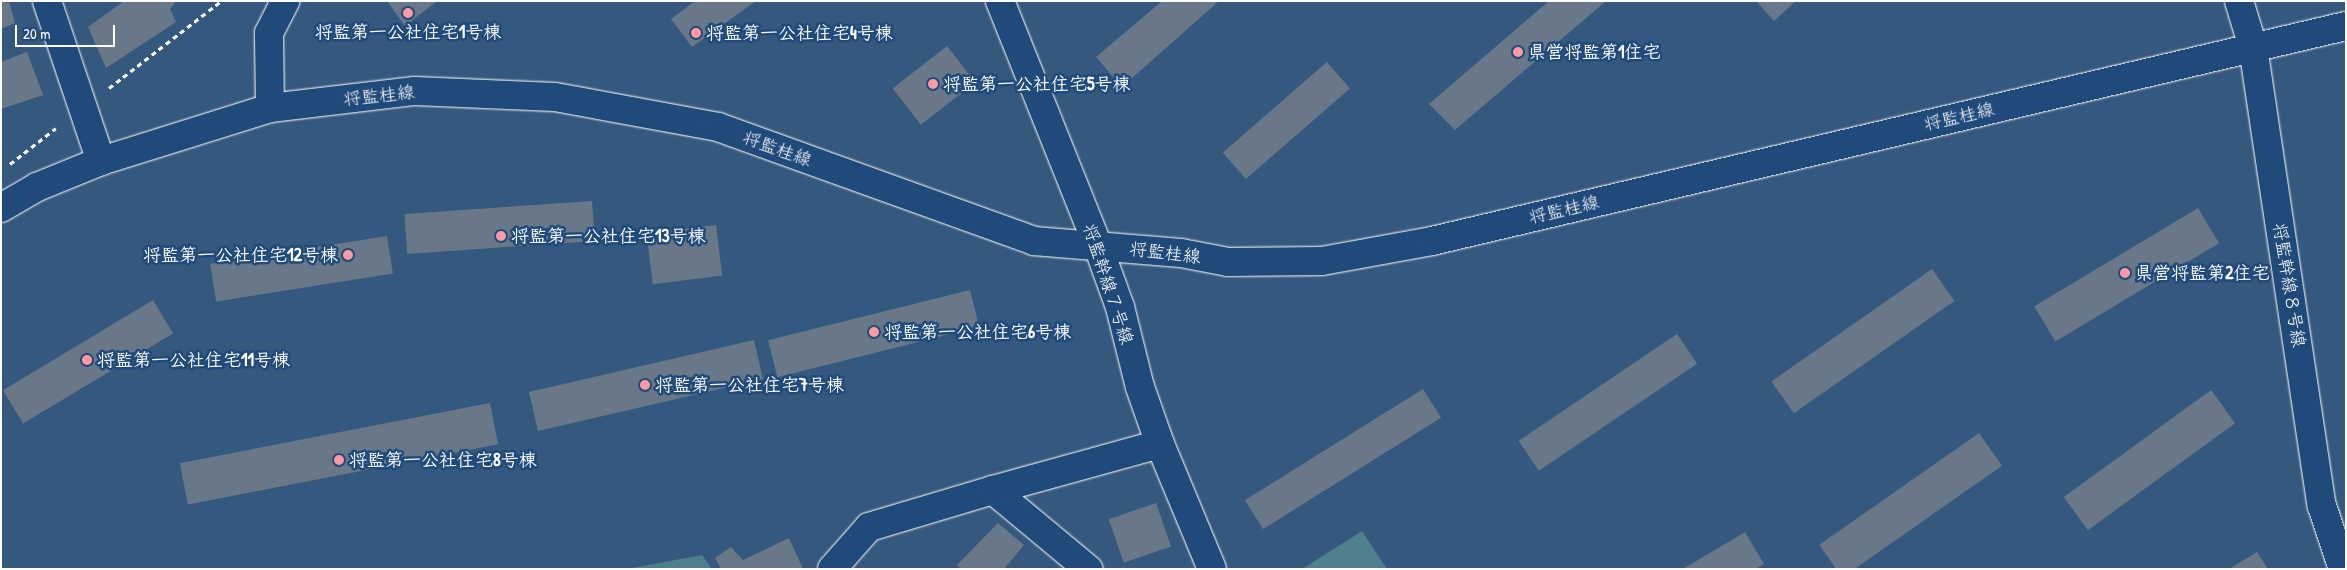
<!DOCTYPE html>
<html>
<head>
<meta charset="utf-8">
<style>
	body { margin:0 }
	#map { position:relative; width:2347px; height:570px; overflow:hidden; background:#35587e; font-family:"Patrick Hand","Klee One",sans-serif }
	div>[style] { position:absolute }
	.green>* { inset:0; background:#4d7f8c }
	.building>* { inset:0; background:#697888; transform-origin:0 0 }
	.path>* { height:3px; margin-top:-1.5px; transform-origin:0; background:repeating-linear-gradient(90deg,#fff 0 5px,transparent 0 9px) }
	.roads { filter:drop-shadow(0 0 1px #fff) drop-shadow(0 0 1px #fff) }
	.street>* { height:28px; margin:-14px; padding:0 14px; transform-origin:14px; border-radius:14px; background:#1f4a7a }
	.secondary>* { height:28px; margin:-14px; padding:0 14px; transform-origin:14px; border-radius:14px; background:#1f4a7a }
	.dots>* { width:14px; height:14px; translate:-50% -50%; box-sizing:border-box; border:2px solid #1f4a7a; border-radius:50% }
	span { translate:-50% -50%; white-space:nowrap; text-align:center; line-height:1.15; -webkit-text-stroke:5px #1f4a7a; paint-order:stroke }
	.poi-label { font-size:18px; color:#fff; font-weight:700 }
	.left { translate:0 -50%; text-align:left }
	.right { translate:-100% -50%; text-align:right }
	.street-label { font-size:18px; color:#fff }
	.frame { position:absolute; inset:0; border:2px solid #fff; pointer-events:none }
	.scale { position:absolute; left:15px; top:25px; width:100px; height:22px; box-sizing:border-box; border:2px solid #fff; border-top:0; padding-left:6px; font-size:15px; line-height:18px; white-space:nowrap; color:#fff; -webkit-text-stroke:4px #1f4a7a; paint-order:stroke }
</style>
</head>
<body>
<div id="map">
	<div class="green">
		<div style="clip-path:polygon(1362px 531px,1387px 569px,1302px 569px)"></div>
		<div style="clip-path:polygon(702px 555px,712px 569px,627px 569px)"></div>
	</div>
	<div class="building">
		<div style="clip-path:polygon(1px 1px,9px 1px,15px 23px,1px 29px)"></div>
		<div style="clip-path:polygon(124px 1px,176px 1px,170px 9px,176px 22px,106px 68px,88px 27px)"></div>
		<div style="clip-path:polygon(387px 1px,437px 1px,405px 26px)"></div>
		<div style="clip-path:polygon(695px 1px,756px 1px,692px 47px,671px 19px)"></div>
		<div style="clip-path:polygon(1162px 1px,1219px 1px,1122px 87px,1096px 57px)"></div>
		<div style="clip-path:polygon(1549px 1px,1606px 1px,1455px 130px,1429px 104px)"></div>
		<div style="clip-path:polygon(1756px 1px,1796px 1px,1774px 21px)"></div>
		<div style="left:947px;top:46px;width:46px;height:69px;rotate:52deg"></div>
		<div style="clip-path:polygon(27px 52px,43px 95px,1px 109px,1px 62px)"></div>
		<div style="left:1327px;top:62px;width:35px;height:138px;rotate:49deg"></div>
		<div style="left:592px;top:201px;width:40px;height:188px;rotate:86deg"></div>
		<div style="left:2198px;top:208px;width:41px;height:191px;rotate:59deg"></div>
		<div style="left:716px;top:225px;width:51px;height:70px;rotate:83deg"></div>
		<div style="left:387px;top:236px;width:38px;height:179px;rotate:81deg"></div>
		<div style="left:1932px;top:269px;width:39px;height:196px;rotate:55deg"></div>
		<div style="left:970px;top:290px;width:38px;height:208px;rotate:76deg"></div>
		<div style="left:153px;top:300px;width:39px;height:175px;rotate:59deg"></div>
		<div style="left:1677px;top:334px;width:36px;height:191px;rotate:56deg"></div>
		<div style="left:754px;top:340px;width:40px;height:231px;rotate:77deg"></div>
		<div style="left:1423px;top:389px;width:34px;height:210px;rotate:58deg"></div>
		<div style="left:2211px;top:390px;width:41px;height:182px;rotate:54deg"></div>
		<div style="left:490px;top:403px;width:42px;height:316px;rotate:79deg"></div>
		<div style="left:1979px;top:433px;width:40px;height:195px;rotate:55deg"></div>
		<div style="left:1156px;top:503px;width:46px;height:50px;rotate:71deg"></div>
		<div style="clip-path:polygon(998px 523px,1024px 545px,1004px 569px,961px 569px,957px 565px)"></div>
		<div style="clip-path:polygon(1745px 532px,1764px 564px,1755px 569px,1683px 569px)"></div>
		<div style="clip-path:polygon(789px 538px,803px 569px,721px 569px,715px 558px,731px 547px,743px 560px)"></div>
		<div style="clip-path:polygon(2257px 552px,2268px 569px,2229px 569px)"></div>
	</div>
	<div class="path">
		<div style="left:109px;top:88px;width:142px;rotate:-37.8deg"></div>
		<div style="left:10px;top:164px;width:58px;rotate:-38deg"></div>
	</div>
	<div class="roads">
		<div class="street">
			<div style="left:47px;top:1px;width:169px;rotate:71.4deg"></div>
			<div style="left:993px;top:490px;width:124px;rotate:39.7deg"></div>
			<div style="left:832px;top:569px;width:56px;rotate:-48.6deg"></div>
			<div style="left:869px;top:527px;width:129px;rotate:-16.6deg"></div>
			<div style="left:993px;top:490px;width:173px;rotate:-15.4deg"></div>
		</div>
		<div class="secondary">
			<div style="left:1000px;top:1px;width:264px;rotate:68.2deg"></div>
			<div style="left:1098px;top:246px;width:65px;rotate:70.2deg"></div>
			<div style="left:1120px;top:307px;width:82px;rotate:76deg"></div>
			<div style="left:1140px;top:387px;width:60px;rotate:70.7deg"></div>
			<div style="left:1160px;top:444px;width:135px;rotate:67.4deg"></div>
			<div style="left:2239px;top:1px;width:48px;rotate:73.1deg"></div>
			<div style="left:2253px;top:47px;width:464px;rotate:81.5deg"></div>
			<div style="left:2322px;top:506px;width:66px;rotate:71.6deg"></div>
			<div style="left:270px;top:108px;width:75px;rotate:-90.8deg"></div>
			<div style="left:269px;top:33px;width:36px;rotate:-63deg"></div>
			<div style="left:1px;top:208px;width:42px;rotate:-30.3deg"></div>
			<div style="left:37px;top:187px;width:69px;rotate:-22.1deg"></div>
			<div style="left:101px;top:161px;width:177px;rotate:-17.4deg"></div>
			<div style="left:270px;top:108px;width:146px;rotate:-6.7deg"></div>
			<div style="left:415px;top:91px;width:140px;rotate:2.5deg"></div>
			<div style="left:555px;top:97px;width:166px;rotate:10.4deg"></div>
			<div style="left:718px;top:127px;width:336px;rotate:19.8deg"></div>
			<div style="left:1034px;top:241px;width:147px;rotate:4.7deg"></div>
			<div style="left:1181px;top:253px;width:48px;rotate:10.8deg"></div>
			<div style="left:1228px;top:262px;width:94px;rotate:-0.6deg"></div>
			<div style="left:1322px;top:261px;width:112px;rotate:-10.3deg"></div>
			<div style="left:1432px;top:241px;width:939px;rotate:-13.24deg"></div>
		</div>
	</div>
	<div class="dots">
		<div style="left:408px;top:13px;background:#ff9aa2"></div>
		<div style="left:696px;top:33px;background:#ff9aa2"></div>
		<div style="left:1518px;top:52px;background:#ff9aa2"></div>
		<div style="left:933px;top:84px;background:#ff9aa2"></div>
		<div style="left:501px;top:236px;background:#ff9aa2"></div>
		<div style="left:348px;top:255px;background:#ff9aa2"></div>
		<div style="left:2125px;top:273px;background:#ff9aa2"></div>
		<div style="left:874px;top:332px;background:#ff9aa2"></div>
		<div style="left:87px;top:360px;background:#ff9aa2"></div>
		<div style="left:645px;top:385px;background:#ff9aa2"></div>
		<div style="left:339px;top:460px;background:#ff9aa2"></div>
	</div>
	<div class="poi-label">
		<span style="left:408px;top:32px">将監第一公社住宅1号棟</span>
		<span class="left" style="left:706px;top:33px">将監第一公社住宅4号棟</span>
		<span class="left" style="left:1528px;top:52px">県営将監第1住宅</span>
		<span class="left" style="left:943px;top:84px">将監第一公社住宅5号棟</span>
		<span class="left" style="left:511px;top:236px">将監第一公社住宅13号棟</span>
		<span class="right" style="left:338px;top:255px">将監第一公社住宅12号棟</span>
		<span class="left" style="left:2135px;top:273px">県営将監第2住宅</span>
		<span class="left" style="left:884px;top:332px">将監第一公社住宅6号棟</span>
		<span class="left" style="left:97px;top:360px">将監第一公社住宅11号棟</span>
		<span class="left" style="left:655px;top:385px">将監第一公社住宅7号棟</span>
		<span class="left" style="left:349px;top:460px">将監第一公社住宅8号棟</span>
	</div>
	<div class="street-label">
		<span style="left:379px;top:96px;rotate:-6deg">将監桂線</span>
		<span style="left:1959px;top:117px;rotate:-13deg">将監桂線</span>
		<span style="left:777px;top:149px;rotate:20deg">将監桂線</span>
		<span style="left:1564px;top:210px;rotate:-13deg">将監桂線</span>
		<span style="left:1165px;top:253px;rotate:7deg">将監桂線</span>
		<span style="left:1108px;top:284px;rotate:72deg">将監幹線７号線</span>
		<span style="left:2289px;top:285px;rotate:81deg">将監幹線８号線</span>
	</div>
	<div class="frame"></div>
	<div class="scale">20 m</div>
</div>
</body>
</html>
